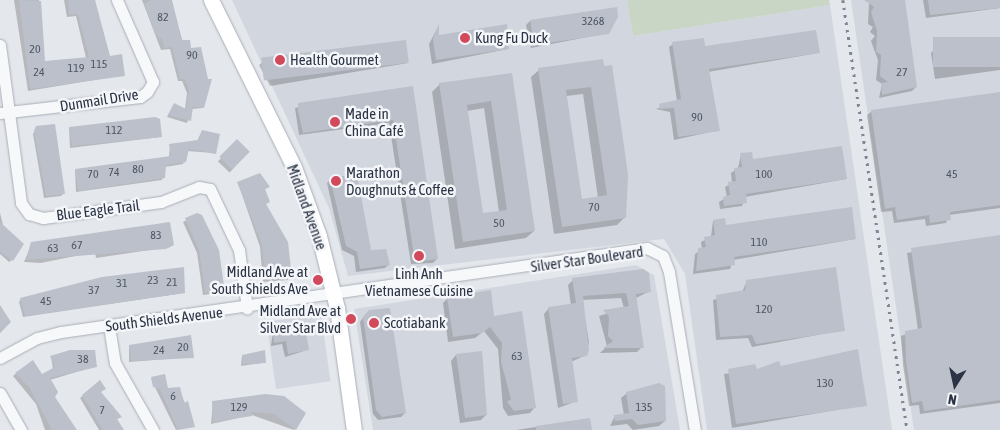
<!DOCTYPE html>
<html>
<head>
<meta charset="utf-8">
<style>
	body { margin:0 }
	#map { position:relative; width:1000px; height:430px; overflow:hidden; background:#e4e7ec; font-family:"Asap Condensed",sans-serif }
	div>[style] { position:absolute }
	.built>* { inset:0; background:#d2d6de; transform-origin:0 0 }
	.green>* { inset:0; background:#c9d6c5 }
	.shadow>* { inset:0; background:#0003; transform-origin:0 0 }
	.building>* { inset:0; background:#bbc0ca; transform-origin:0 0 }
	.roads { filter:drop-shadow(0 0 1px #a9aeb7) drop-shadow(0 0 1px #a9aeb7) }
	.minor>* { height:11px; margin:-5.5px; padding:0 5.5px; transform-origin:5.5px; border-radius:5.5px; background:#f7f8fa }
	.major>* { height:15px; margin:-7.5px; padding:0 7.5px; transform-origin:7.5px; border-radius:7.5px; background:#fff }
	.rail>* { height:2.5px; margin-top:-1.25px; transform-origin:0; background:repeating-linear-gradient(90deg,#7d8696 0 2.5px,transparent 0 7.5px) }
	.dots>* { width:14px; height:14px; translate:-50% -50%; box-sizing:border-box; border:2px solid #f4f6f9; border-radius:50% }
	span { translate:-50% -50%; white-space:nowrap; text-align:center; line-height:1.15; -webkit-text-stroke:5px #f4f6f9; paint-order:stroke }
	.number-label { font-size:12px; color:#4f5766 }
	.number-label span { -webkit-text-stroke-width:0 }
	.poi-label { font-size:15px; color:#2b3445 }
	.left { translate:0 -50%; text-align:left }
	.right { translate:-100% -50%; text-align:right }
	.street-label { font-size:15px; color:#2b3445 }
	.north { position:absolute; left:930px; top:360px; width:50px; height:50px; -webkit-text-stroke:4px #f4f6f9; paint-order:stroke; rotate:190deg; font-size:14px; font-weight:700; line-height:20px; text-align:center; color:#2b3445 }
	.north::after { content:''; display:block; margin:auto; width:18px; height:22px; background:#2b3445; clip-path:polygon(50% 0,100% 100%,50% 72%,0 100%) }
</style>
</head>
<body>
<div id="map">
	<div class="built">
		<div style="clip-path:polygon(232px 0,627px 0,633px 36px,830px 5px,892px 430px,707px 430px,685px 274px,664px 239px,348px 276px,329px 208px)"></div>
		<div style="clip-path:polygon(851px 0,1000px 0,1000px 430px,914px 430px)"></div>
		<div style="clip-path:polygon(636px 265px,654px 275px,680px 430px,373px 430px,354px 309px)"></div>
		<div style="left:321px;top:314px;width:68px;height:55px;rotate:82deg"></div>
	</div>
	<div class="green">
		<div style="clip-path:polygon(627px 0,829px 0,830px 5px,633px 36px)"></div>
	</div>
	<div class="shadow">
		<div style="clip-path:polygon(14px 0,39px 0,44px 62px,86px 58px,76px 16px,67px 17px,64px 0,94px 0,109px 57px,124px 75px,28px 91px)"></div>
		<div style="clip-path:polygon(142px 0,170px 0,203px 108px,192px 109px,187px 123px,167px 117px,174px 104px,185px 109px,187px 93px,182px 81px,178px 81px,170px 49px,161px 50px)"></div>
		<div style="clip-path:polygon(865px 0,903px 0,916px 87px,912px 91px,879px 98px,882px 84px,876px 80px,878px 60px,871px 41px,875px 36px,870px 32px,873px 27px,868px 24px,869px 3px)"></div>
		<div style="clip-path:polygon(923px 0,1000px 0,1000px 8px,926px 18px)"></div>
		<div style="clip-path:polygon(530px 21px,608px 33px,531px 48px,526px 25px)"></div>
		<div style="clip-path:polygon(438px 27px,438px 37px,508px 49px,432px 64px,429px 44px)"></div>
		<div style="clip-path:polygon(1000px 37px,1000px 70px,935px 79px,931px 53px,935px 49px)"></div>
		<div style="clip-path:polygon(673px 44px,704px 47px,818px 53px,708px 72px,719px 130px,674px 140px,670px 112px,656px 109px,677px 101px,669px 47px)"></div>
		<div style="clip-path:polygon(263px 62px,408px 63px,270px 86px,259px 65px)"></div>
		<div style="clip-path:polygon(evenodd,603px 68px,625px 217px,617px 225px,554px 234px,531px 77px,539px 70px,603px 68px,583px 94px,598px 198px,581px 200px,566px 96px,583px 94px)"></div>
		<div style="clip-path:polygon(evenodd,511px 74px,534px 231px,526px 238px,455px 249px,432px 92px,440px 84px,511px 74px,484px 108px,499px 212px,482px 215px,467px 111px,484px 108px)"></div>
		<div style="clip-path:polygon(412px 87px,437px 259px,433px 263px,411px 264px,389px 123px,299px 135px,295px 108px)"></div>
		<div style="clip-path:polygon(1000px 93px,1000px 208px,949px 215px,946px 223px,926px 226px,925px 219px,894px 223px,892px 211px,881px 212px,867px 115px,871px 112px)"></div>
		<div style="clip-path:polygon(36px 128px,63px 194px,61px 196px,44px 198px,33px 134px)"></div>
		<div style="clip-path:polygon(69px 128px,161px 137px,70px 148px)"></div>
		<div style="clip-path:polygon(202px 131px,214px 153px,187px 151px,183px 164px,165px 167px,162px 180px,76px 192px,75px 170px,169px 157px,170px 145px,197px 141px)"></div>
		<div style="left:237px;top:141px;width:16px;height:28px;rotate:43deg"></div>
		<div style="clip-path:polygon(741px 155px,752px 161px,846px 179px,745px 197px,742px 206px,720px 209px,719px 202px,727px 197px,725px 187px,732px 183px,731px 173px,738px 168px)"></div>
		<div style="clip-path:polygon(331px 179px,369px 252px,389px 264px,385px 268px,356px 272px,354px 256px,342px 250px,327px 183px)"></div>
		<div style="clip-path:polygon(238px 183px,268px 187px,264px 190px,266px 205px,288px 280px,263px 282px,260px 247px)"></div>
		<div style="clip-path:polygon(0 213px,12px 260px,9px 262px,0 254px)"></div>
		<div style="clip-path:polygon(197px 214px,219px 290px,217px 293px,203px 295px,197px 253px,183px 222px)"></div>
		<div style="clip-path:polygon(713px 221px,725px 227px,855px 239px,733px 260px,730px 269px,693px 274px,695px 254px,702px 249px,701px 242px,711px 237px)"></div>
		<div style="clip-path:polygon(1000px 236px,1000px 403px,920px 414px,919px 405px,909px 406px,903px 365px,901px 336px,918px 330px,907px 253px)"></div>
		<div style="clip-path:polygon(32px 243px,170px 247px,96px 258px,95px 252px,41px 263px,24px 262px)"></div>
		<div style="clip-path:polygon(573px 280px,650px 291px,636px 298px,642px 347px,637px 352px,600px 353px,607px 346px,599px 316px,624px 308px,621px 298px,582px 300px,589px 342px,586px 355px,571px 362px,577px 401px,558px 408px,544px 314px,549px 308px,571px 305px,568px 285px)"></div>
		<div style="clip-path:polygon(747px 281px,844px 330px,752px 347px,748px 338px,716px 340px,713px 300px,742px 292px)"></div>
		<div style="clip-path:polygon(184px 293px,23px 317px,19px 302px,21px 299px)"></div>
		<div style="clip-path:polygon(448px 298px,493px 317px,535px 407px,530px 413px,508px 416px,503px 408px,498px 349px,484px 331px,475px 338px,448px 342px,443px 303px)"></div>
		<div style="clip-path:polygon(0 306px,10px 322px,0 333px)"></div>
		<div style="clip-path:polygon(365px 315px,405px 413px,401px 417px,378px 420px,373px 414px,360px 322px)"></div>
		<div style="clip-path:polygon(273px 332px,307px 350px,285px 357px,282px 344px,271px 346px)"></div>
		<div style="clip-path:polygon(129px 346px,193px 357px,129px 362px)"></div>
		<div style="clip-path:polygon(456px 355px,486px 415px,481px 420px,460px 423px,451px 361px)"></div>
		<div style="clip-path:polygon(242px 356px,262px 363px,241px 366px)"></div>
		<div style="clip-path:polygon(51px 357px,96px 366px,50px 380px,54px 397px,73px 430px,45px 430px,36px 404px,13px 376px,32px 361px,41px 376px,53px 369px)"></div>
		<div style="clip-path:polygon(781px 367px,865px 405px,732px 428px,724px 374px)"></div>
		<div style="clip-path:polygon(151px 379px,167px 389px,179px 389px,194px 425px,176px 430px)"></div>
		<div style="clip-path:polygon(100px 382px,100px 392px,120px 416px,116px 420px,122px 430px,99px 430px,80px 398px)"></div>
		<div style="clip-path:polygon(627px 393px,665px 421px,659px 426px,633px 430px,627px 424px,610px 426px,615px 416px,624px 415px,621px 398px)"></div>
		<div style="clip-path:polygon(213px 402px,305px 413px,294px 430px,252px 415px,211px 424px)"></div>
		<div style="clip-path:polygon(589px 419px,590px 430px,516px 430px)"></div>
	</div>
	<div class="building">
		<div style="clip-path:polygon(19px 0,41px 1px,45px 61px,89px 57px,78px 14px,69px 15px,68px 0,95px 0,110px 56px,122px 54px,125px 76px,30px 89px)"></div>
		<div style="clip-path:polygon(151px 0,172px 0,182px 40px,190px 40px,191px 48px,201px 47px,208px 79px,212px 79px,204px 108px,193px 107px,191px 121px,168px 115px,174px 103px,186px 109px,189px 90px,185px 79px,180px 79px,172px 47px,164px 48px,162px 38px,159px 39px,154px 30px,144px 4px)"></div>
		<div style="clip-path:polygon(864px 0,905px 0,917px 87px,882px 95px,881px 83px,888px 82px,880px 76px,881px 55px,876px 52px,877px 31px,871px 12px,874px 7px)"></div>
		<div style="clip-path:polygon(928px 0,1000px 0,1000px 8px,930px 15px)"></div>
		<div style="clip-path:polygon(617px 7px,618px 17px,609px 34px,534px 45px,530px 20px)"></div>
		<div style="clip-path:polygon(439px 24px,439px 35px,507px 24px,509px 49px,436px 60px,433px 39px)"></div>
		<div style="clip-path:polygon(816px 30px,820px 53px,709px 69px,720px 131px,678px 137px,674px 108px,660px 109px,659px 104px,681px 99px,672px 42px,704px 38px,705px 46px)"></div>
		<div style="left:1000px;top:37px;width:30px;height:67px;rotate:90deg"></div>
		<div style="left:406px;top:40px;width:23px;height:146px;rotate:83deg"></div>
		<div style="clip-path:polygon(evenodd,603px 59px,604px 66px,612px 65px,622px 132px,628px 175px,626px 218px,562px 227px,538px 68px,603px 59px,591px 87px,607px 195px,582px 199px,566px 90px,591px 87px)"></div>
		<div style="clip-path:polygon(evenodd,512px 73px,535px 231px,463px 242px,439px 83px,512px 73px,491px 101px,507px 210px,483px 213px,467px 105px,491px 101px)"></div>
		<div style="clip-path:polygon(413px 86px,438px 259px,415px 262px,393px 120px,303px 133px,298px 111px,298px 103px)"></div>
		<div style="clip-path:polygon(1000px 92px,1000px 205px,950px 212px,951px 220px,930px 223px,929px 215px,897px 220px,895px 207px,885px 209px,871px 110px)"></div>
		<div style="clip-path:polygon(155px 117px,160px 119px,162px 137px,72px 146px,69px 127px)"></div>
		<div style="clip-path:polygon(55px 124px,65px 194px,46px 196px,34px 131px,36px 126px)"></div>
		<div style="clip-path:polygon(202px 130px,220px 134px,216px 154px,189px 149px,186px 162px,166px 165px,165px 178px,78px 191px,75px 169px,171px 156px,169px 144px,198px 140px)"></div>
		<div style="left:237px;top:139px;width:18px;height:25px;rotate:45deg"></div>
		<div style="clip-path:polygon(842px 146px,847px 179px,746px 194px,747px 203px,724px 206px,723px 197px,730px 195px,728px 182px,736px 181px,734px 168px,742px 167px,740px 153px,752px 152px,753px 159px)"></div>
		<div style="clip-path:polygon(260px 173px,270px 187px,265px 189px,270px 202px,266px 204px,288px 242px,292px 278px,265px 280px,262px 244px,237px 182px)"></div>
		<div style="clip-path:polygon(357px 174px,371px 250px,386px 249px,390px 265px,360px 269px,357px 252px,346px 246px,330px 178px)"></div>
		<div style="clip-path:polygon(852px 207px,856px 239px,734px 257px,735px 265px,696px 271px,698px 248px,706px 247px,704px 237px,715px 235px,713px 220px,725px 218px,726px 225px)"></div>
		<div style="clip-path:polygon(197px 213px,202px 215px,219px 250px,224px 286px,220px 291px,205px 293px,199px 250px,185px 218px)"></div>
		<div style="clip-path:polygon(0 222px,24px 244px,13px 261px,0 252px)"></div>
		<div style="clip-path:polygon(170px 222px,174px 245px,166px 249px,26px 260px,31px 242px)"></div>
		<div style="clip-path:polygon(1000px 235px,1000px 400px,924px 411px,922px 401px,912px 403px,906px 361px,905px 331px,922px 328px,911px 248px)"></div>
		<div style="clip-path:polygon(184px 267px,185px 293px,25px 316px,20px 298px,102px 277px)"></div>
		<div style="clip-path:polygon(836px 267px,845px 331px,756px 344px,752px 335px,720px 337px,716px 295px,745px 290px,746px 280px)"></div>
		<div style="clip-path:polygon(643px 269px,649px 273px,651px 292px,636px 294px,644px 348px,603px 348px,613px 341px,608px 336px,609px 317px,603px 310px,629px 306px,626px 293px,583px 296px,589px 350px,587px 356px,572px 358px,578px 402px,563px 404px,548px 307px,576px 303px,572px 278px)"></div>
		<div style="clip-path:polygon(491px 290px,494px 316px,522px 311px,536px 408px,514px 411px,507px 402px,511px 399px,501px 362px,502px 343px,490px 327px,482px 333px,453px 337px,447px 297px)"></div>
		<div style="clip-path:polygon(0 305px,11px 322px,0 333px)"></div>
		<div style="clip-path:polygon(390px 308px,406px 413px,382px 417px,376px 410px,363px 317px,369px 310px)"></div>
		<div style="clip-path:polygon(305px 327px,309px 350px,288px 354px,286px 341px,274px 343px,273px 331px)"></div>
		<div style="clip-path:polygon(191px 335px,194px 358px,131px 361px,129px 345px)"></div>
		<div style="clip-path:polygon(858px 349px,867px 406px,736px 424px,728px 369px,755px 364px,757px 369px,779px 361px,781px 366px)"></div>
		<div style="clip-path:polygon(70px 350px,95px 350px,97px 367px,50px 378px,58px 392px,55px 397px,77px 430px,52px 430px,29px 387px,15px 373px,33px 360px,42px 374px,55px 367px,50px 356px)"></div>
		<div style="clip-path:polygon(265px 350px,266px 363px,243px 364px,242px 355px)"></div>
		<div style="clip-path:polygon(482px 351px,487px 415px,465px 418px,456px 354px)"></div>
		<div style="clip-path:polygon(165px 374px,168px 388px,180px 387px,184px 403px,188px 401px,195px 427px,178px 430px,160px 389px,153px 387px,151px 377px)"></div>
		<div style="clip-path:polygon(100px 380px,106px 389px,101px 392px,122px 417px,117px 419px,124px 430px,103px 430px,82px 395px)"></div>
		<div style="clip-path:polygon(659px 383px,665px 386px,666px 421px,638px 425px,632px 419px,615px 421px,614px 415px,629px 413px,626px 392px)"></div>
		<div style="clip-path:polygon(265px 394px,284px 396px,306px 413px,296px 430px,274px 414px,251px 412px,252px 416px,213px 422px,212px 401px)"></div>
		<div style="clip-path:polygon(590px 418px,592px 430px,536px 430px,536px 426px)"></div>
	</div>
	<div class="roads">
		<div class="minor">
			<div style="left:0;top:45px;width:159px;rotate:82.4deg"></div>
			<div style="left:21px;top:203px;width:14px;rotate:54deg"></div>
			<div style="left:29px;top:214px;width:15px;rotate:16deg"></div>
			<div style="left:43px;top:218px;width:119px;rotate:-7.7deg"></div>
			<div style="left:161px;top:202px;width:41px;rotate:-21.5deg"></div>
			<div style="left:199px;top:187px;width:11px;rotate:10deg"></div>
			<div style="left:210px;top:189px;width:68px;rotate:64.6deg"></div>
			<div style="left:239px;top:250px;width:59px;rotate:82.1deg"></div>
			<div style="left:0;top:113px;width:141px;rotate:-6.5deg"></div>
			<div style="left:140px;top:97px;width:9px;rotate:-36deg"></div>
			<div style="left:147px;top:92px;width:12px;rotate:-59deg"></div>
			<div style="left:153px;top:82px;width:90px;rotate:-113.7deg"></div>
			<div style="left:109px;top:326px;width:37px;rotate:81deg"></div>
			<div style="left:115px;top:363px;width:77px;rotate:60.4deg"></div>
			<div style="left:0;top:358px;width:42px;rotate:-28.4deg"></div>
			<div style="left:37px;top:338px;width:25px;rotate:-14deg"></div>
			<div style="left:61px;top:332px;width:592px;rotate:-8.16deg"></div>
			<div style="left:647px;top:248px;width:18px;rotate:27deg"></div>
			<div style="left:663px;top:256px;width:17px;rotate:69deg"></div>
			<div style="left:669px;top:272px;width:160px;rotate:80.7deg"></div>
			<div style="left:0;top:393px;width:43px;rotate:60.4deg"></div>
		</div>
		<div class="major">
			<div style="left:211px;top:0;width:186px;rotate:63.6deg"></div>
			<div style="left:294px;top:167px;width:73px;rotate:70.1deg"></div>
			<div style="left:319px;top:236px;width:74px;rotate:76deg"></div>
			<div style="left:337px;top:308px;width:123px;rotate:82.1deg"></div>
		</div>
	</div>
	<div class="rail">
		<div style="left:843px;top:0;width:435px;rotate:81.5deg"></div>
	</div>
	<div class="dots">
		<div style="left:465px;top:38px;background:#d1495b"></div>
		<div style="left:280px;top:60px;background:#d1495b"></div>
		<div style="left:335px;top:122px;background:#d1495b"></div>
		<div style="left:336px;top:181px;background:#d1495b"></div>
		<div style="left:419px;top:256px;background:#d1495b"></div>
		<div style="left:318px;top:280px;background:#d1495b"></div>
		<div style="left:351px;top:319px;background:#d1495b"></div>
		<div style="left:374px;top:323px;background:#d1495b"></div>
	</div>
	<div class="number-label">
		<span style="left:163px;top:18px">82</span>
		<span style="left:593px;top:22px">3268</span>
		<span style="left:35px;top:50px">20</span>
		<span style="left:192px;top:56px">90</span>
		<span style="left:99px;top:65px">115</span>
		<span style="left:76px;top:69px">119</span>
		<span style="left:39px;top:73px">24</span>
		<span style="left:902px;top:73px">27</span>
		<span style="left:697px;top:118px">90</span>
		<span style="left:114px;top:131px">112</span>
		<span style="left:138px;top:170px">80</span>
		<span style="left:114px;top:173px">74</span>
		<span style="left:93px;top:175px">70</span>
		<span style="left:764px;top:175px">100</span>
		<span style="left:952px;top:175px">45</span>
		<span style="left:594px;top:208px">70</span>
		<span style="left:499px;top:224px">50</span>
		<span style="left:156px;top:236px">83</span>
		<span style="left:759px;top:243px">110</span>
		<span style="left:77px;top:246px">67</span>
		<span style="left:53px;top:249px">63</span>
		<span style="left:153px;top:281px">23</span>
		<span style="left:172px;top:283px">21</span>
		<span style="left:122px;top:284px">31</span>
		<span style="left:94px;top:291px">37</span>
		<span style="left:46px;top:302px">45</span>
		<span style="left:764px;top:310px">120</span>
		<span style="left:183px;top:348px">20</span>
		<span style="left:159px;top:351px">24</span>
		<span style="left:517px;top:357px">63</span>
		<span style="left:83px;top:360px">38</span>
		<span style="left:825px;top:384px">130</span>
		<span style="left:173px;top:397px">6</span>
		<span style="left:239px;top:408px">129</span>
		<span style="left:644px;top:408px">135</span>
		<span style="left:102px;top:411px">7</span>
	</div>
	<div class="poi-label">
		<span class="left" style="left:475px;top:38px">Kung Fu Duck</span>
		<span class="left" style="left:290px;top:60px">Health Gourmet</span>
		<span class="left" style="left:345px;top:122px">Made in<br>China Café</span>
		<span class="left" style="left:346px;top:181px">Marathon<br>Doughnuts &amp; Coffee</span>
		<span class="right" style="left:308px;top:280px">Midland Ave at<br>South Shields Ave</span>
		<span style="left:419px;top:282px">Linh Anh<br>Vietnamese Cuisine</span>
		<span class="right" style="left:341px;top:319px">Midland Ave at<br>Silver Star Blvd</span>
		<span class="left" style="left:384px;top:323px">Scotiabank</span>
	</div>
	<div class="street-label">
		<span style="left:99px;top:100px;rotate:-9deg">Dunmail Drive</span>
		<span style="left:307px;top:207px;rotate:70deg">Midland Avenue</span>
		<span style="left:98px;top:210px;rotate:-7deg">Blue Eagle Trail</span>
		<span style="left:587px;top:259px;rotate:-8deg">Silver Star Boulevard</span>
		<span style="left:164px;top:319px;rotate:-7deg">South Shields Avenue</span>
	</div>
	<div class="north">N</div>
</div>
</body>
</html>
